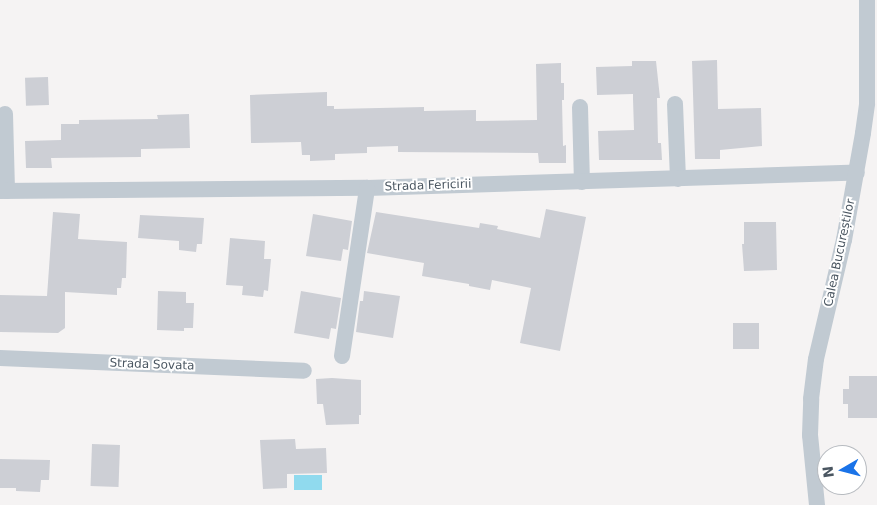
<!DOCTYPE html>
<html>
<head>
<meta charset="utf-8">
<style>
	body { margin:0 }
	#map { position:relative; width:877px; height:505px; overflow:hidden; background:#f5f3f3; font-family:"DejaVu Sans",sans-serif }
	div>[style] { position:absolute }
	.water>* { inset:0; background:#90daee; transform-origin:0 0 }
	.building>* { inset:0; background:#cdcfd5; transform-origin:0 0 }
	.street>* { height:16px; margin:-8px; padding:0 8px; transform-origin:8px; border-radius:8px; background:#c1cad2 }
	span { translate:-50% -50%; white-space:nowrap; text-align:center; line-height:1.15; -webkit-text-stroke:4px #fff; paint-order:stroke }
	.street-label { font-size:12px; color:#4a5661 }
	.north { position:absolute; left:817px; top:445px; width:50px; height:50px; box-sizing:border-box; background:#fff; border:1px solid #b7bbc0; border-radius:50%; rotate:262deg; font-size:14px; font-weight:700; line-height:20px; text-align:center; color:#4a5661 }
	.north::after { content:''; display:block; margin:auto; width:18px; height:22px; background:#1a73e8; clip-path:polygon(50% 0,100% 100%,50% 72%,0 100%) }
</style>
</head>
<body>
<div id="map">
	<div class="water">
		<div style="left:294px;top:475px;width:28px;height:15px"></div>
	</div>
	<div class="building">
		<div style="clip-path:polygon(717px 60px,718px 109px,761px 108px,762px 146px,720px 150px,720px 159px,695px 159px,692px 61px)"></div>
		<div style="clip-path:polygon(632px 61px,656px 61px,660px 98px,657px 98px,658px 143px,661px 143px,662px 160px,599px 160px,598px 131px,634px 130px,633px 99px,633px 94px,597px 95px,596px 67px,632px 66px)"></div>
		<div style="clip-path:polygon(561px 63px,561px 83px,564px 83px,564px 100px,562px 100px,563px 146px,566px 145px,566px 163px,539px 163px,538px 153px,398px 152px,398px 146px,367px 147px,367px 153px,335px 154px,335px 160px,310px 161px,310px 155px,302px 155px,301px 142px,251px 143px,250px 95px,327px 92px,327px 106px,334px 106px,334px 109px,424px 107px,424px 111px,476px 110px,476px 121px,537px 120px,536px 64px)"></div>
		<div style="left:48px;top:77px;width:28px;height:23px;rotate:88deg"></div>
		<div style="clip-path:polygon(189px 114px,190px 148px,141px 149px,141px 157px,51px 158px,52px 168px,26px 168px,25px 141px,61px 140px,61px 124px,79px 124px,79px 120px,158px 119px,157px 115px)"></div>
		<div style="clip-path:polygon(546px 209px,586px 217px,560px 351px,520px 343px,531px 288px,492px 280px,490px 290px,469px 286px,469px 284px,422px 276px,424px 263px,367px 253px,376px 212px,479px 228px,480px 223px,498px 226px,497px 229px,540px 238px)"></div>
		<div style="clip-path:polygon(53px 212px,80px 214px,78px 239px,127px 242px,126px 278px,122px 278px,121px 288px,117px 288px,117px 295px,65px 292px,65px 328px,58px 333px,0 332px,0 295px,47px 296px)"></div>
		<div style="clip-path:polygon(313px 214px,352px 221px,348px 250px,343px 249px,341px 261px,306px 256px)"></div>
		<div style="clip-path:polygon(140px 215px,204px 218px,202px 244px,197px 244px,196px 252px,179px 250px,179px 241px,138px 238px)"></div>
		<div style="clip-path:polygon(744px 222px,776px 222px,777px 270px,744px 271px,742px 244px,744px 244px)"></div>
		<div style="clip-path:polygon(230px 238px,265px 241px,264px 259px,271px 259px,268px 291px,264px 290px,263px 297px,242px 295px,243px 286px,226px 285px)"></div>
		<div style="clip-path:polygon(158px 291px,186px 292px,186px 303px,194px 303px,193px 328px,184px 328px,184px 331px,157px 330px)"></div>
		<div style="clip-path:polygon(301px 291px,341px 298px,336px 329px,331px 328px,329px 339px,294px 333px)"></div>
		<div style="clip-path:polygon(364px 291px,400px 296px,393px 338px,356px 332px,360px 301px,363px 301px)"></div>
		<div style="left:733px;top:323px;width:26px;height:26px"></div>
		<div style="clip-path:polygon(849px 376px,877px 376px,877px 418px,848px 418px,848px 404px,843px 404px,843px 389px,849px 389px)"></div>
		<div style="clip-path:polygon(332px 378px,361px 380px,361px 415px,359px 415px,359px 424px,326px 425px,323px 404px,317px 404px,316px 379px)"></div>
		<div style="clip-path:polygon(295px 439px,296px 449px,326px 448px,327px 473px,287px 474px,287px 488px,263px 489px,260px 440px)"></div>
		<div style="left:92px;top:444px;width:28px;height:42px;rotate:2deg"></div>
		<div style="clip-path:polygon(0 459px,50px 460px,49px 480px,41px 480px,40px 492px,16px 491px,16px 488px,0 488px)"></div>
	</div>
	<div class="street">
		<div style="left:675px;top:104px;width:75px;rotate:87.7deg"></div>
		<div style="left:580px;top:107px;width:75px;rotate:88.5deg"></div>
		<div style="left:5px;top:114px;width:77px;rotate:88.5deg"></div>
		<div style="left:0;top:191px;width:367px;rotate:-0.5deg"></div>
		<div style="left:367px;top:188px;width:490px;rotate:-1.8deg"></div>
		<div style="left:342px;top:356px;width:170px;rotate:-81.5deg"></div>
		<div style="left:0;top:358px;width:304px;rotate:2.4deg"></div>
		<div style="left:817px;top:505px;width:70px;rotate:-95.7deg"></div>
		<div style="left:810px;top:435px;width:36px;rotate:-88deg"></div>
		<div style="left:811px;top:399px;width:40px;rotate:-82.9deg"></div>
		<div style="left:816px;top:359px;width:122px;rotate:-76.8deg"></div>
		<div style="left:844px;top:240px;width:109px;rotate:-79.9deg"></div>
		<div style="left:863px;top:133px;width:30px;rotate:-82deg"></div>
		<div style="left:867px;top:103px;width:103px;rotate:-90deg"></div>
	</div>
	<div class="street-label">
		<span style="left:428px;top:186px;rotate:-2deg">Strada Fericirii</span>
		<span style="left:840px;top:253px;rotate:-78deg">Calea Bucureștilor</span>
		<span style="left:152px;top:365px;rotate:2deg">Strada Sovata</span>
	</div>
	<div class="north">N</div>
</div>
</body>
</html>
